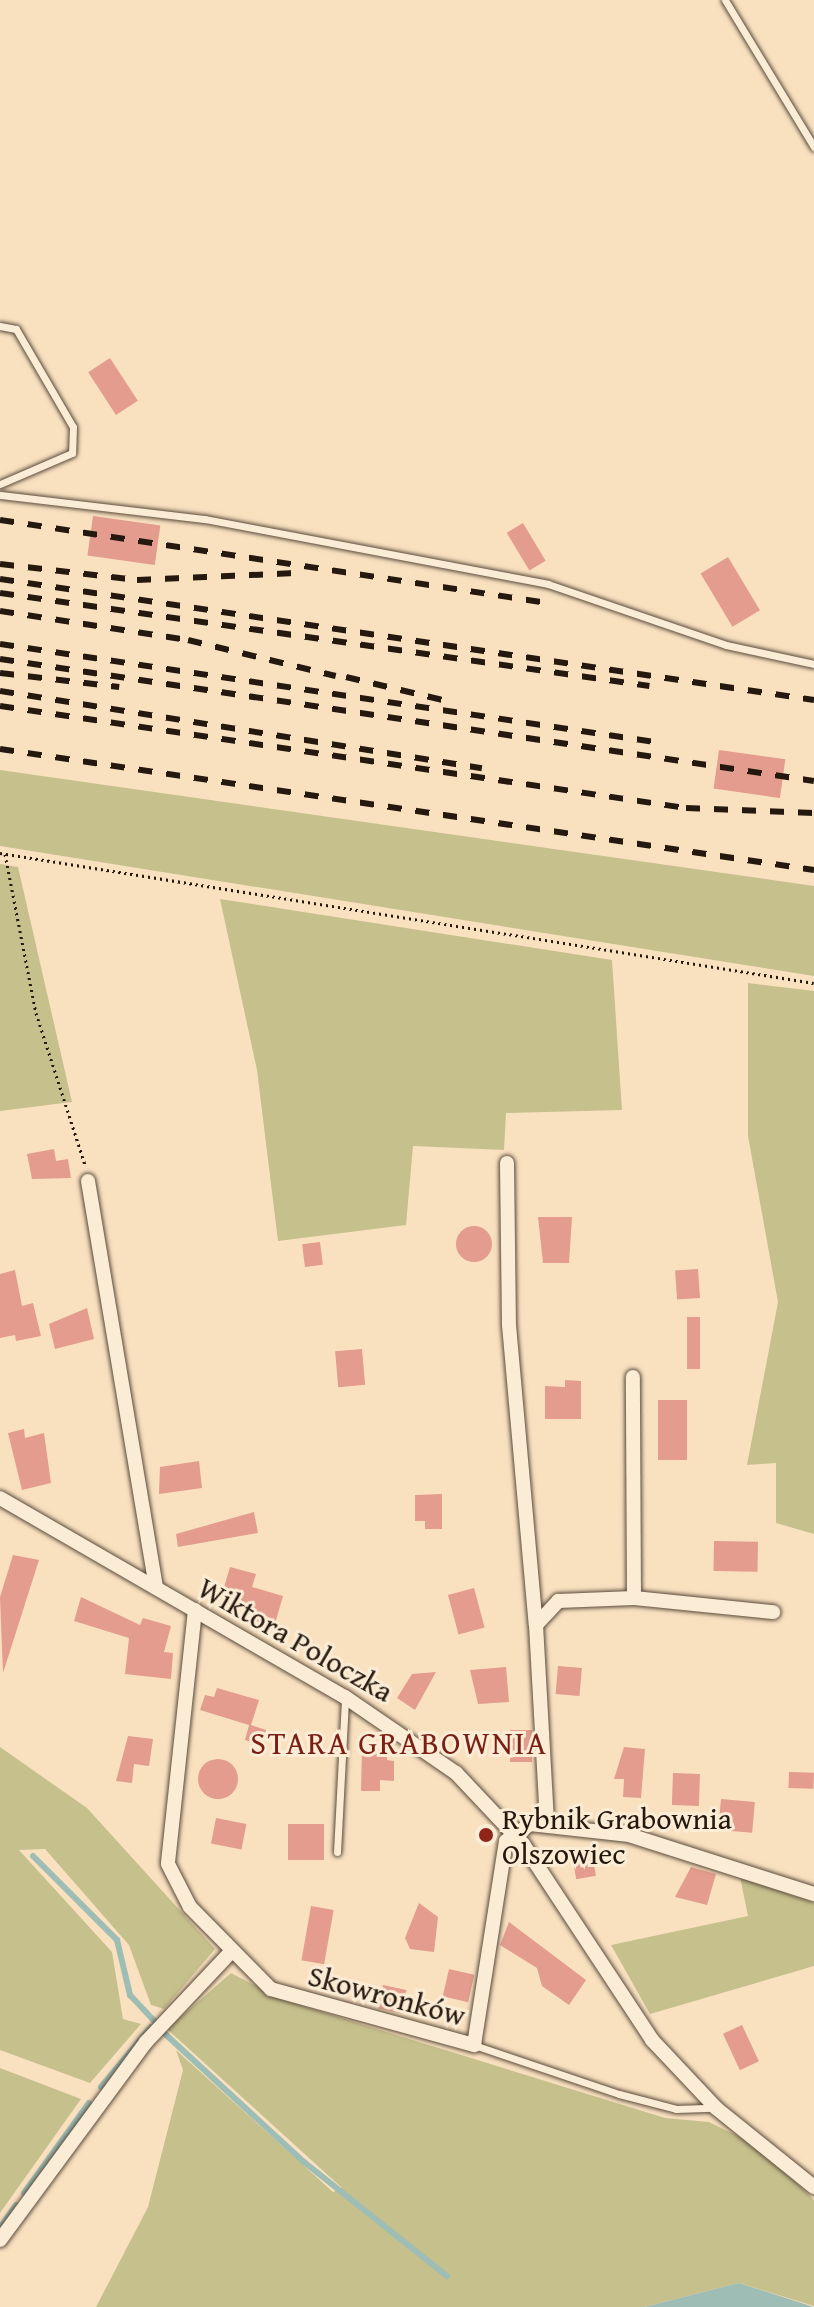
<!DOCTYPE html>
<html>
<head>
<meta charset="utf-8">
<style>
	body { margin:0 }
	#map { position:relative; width:814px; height:2307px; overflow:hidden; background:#f9e1c0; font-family:"Gentium Book Plus",serif }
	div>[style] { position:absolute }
	.green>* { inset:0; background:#c6c08d }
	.water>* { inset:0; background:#9ebdb5 }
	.stream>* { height:6px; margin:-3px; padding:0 3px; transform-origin:3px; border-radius:3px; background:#9ebdb5 }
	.building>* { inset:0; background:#e39c8d; transform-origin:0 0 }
	.round { border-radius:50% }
	.path>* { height:3px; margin-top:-1.5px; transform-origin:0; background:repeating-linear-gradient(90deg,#25190f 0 2px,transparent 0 6px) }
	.roads { filter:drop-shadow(0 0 2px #5a4b3b) drop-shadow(0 0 2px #5a4b3b) }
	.service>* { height:7px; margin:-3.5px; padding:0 3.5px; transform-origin:3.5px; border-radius:3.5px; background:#fbecd6 }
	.minor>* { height:14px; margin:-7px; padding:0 7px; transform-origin:7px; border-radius:7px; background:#fbecd6 }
	.rail>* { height:6px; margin-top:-3px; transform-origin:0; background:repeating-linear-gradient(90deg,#25190f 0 14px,transparent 0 28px) }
	.dots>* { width:22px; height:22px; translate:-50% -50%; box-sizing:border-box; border:4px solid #fbecd6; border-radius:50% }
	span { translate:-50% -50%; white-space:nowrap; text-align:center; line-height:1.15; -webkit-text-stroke:6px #fbecd6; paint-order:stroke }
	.street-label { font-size:30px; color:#25190f }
	.poi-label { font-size:30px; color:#25190f }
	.left { translate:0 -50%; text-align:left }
	.neighbourhood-label { font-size:32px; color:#7a1f14; letter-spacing:2px }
</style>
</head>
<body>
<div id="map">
	<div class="green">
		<div style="clip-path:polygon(0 770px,814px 886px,814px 976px,0 846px)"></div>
		<div style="clip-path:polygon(0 864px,18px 867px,72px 1102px,0 1111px)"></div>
		<div style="clip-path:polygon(220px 899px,612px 960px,622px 1110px,506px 1113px,504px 1150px,413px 1146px,406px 1225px,278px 1241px,257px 1070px)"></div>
		<div style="clip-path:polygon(748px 983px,814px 991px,814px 1534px,776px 1523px,776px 1463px,747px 1465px,778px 1302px,748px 1136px)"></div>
		<div style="clip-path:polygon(0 1747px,87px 1808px,215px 1949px,164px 2009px,151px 2005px,129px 1945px,45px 1849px,19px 1850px,112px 1952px,123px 2019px,141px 2024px,90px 2083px,0 2050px)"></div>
		<div style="clip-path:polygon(740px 1877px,814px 1903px,814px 1966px,650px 2014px,611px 1945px,748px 1916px)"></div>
		<div style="clip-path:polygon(231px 1973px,283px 2000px,665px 2118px,709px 2122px,760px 2147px,814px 2200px,814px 2306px,739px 2283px,644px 2307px,96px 2307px,148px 2207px,183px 2070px,176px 2050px,333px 2192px,342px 2188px,167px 2029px)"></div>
		<div style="clip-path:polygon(0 2068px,81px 2099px,0 2213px)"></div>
	</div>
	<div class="water">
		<div style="clip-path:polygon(739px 2283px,814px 2307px,644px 2307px)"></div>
	</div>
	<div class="stream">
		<div style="left:33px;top:1856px;width:119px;rotate:45deg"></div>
		<div style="left:117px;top:1940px;width:57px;rotate:76.7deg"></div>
		<div style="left:130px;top:1995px;width:37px;rotate:47deg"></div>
		<div style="left:163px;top:2032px;width:192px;rotate:42.7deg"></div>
		<div style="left:304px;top:2162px;width:183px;rotate:38.6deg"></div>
		<div style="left:101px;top:2087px;width:78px;rotate:-50.2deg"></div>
		<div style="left:24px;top:2193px;width:111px;rotate:-54.2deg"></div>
		<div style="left:0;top:2228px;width:28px;rotate:-55deg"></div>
	</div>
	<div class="building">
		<div style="left:110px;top:358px;width:51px;height:26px;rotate:57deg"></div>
		<div style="left:93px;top:516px;width:68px;height:40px;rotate:8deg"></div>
		<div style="left:523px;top:523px;width:44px;height:19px;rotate:59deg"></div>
		<div style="left:728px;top:557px;width:62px;height:32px;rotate:59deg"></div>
		<div style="left:719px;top:750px;width:67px;height:39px;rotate:8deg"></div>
		<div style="clip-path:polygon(54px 1149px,56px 1161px,68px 1159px,71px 1178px,32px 1179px,27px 1154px)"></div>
		<div style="clip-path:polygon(538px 1217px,572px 1217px,569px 1263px,543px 1263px)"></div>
		<div class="round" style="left:456px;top:1226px;width:36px;height:36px"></div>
		<div style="left:320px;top:1242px;width:23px;height:18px;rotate:83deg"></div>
		<div style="left:698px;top:1269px;width:29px;height:23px;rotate:86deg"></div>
		<div style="clip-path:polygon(15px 1270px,22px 1306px,33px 1303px,41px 1336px,16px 1341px,15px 1335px,0 1338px,0 1274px)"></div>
		<div style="clip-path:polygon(87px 1308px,94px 1339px,55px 1349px,49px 1324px)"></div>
		<div style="left:687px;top:1317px;width:13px;height:52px"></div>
		<div style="left:362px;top:1349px;width:36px;height:27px;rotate:85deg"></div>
		<div style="clip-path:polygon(565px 1380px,581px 1381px,581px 1419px,545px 1419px,545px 1386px,565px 1387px)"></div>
		<div style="left:658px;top:1400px;width:29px;height:60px"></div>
		<div style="clip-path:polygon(24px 1429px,25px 1438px,44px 1433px,51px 1483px,22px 1490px,8px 1433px)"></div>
		<div style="clip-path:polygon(199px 1461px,202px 1488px,159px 1494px,160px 1467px)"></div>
		<div style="clip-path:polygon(442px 1494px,442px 1529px,425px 1529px,425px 1521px,415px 1521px,415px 1495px)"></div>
		<div style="clip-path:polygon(254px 1512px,258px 1533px,178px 1547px,176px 1534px)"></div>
		<div style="left:714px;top:1541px;width:44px;height:30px;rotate:1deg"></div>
		<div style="clip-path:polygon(13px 1555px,39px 1560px,3px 1673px,0 1597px)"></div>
		<div style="clip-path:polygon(230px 1567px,256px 1574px,252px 1587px,283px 1596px,274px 1627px,253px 1620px,255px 1612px,222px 1594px)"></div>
		<div style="left:474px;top:1588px;width:41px;height:27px;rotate:75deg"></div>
		<div style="clip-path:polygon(81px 1597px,140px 1625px,143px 1618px,171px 1626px,164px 1652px,173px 1653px,171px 1679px,125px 1674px,129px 1638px,74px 1621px)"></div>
		<div style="left:558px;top:1666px;width:24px;height:28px;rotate:5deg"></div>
		<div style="clip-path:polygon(506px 1667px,509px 1702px,478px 1704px,470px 1670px)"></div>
		<div style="clip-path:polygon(436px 1672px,415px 1710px,397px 1698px,412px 1674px)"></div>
		<div style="clip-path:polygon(217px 1688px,259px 1700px,251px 1725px,266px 1730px,262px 1745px,245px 1740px,249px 1725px,200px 1710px,205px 1695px,214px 1697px)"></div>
		<div style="left:532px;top:1730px;width:32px;height:22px;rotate:90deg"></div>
		<div style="clip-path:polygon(128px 1736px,153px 1739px,149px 1766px,134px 1764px,132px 1783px,116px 1781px)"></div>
		<div style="clip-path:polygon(624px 1747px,645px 1749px,641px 1798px,623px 1797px,624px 1779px,614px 1779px)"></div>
		<div style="clip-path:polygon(362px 1749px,387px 1750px,387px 1760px,394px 1761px,394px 1781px,380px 1780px,380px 1791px,361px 1791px)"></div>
		<div class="round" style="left:198px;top:1759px;width:40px;height:40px"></div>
		<div style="left:789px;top:1772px;width:25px;height:16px;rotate:2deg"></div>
		<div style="left:673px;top:1773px;width:27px;height:32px;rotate:2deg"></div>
		<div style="left:721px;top:1799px;width:34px;height:31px;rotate:5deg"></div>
		<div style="left:216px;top:1818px;width:31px;height:26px;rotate:11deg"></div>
		<div style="left:288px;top:1824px;width:36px;height:36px"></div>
		<div style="left:593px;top:1859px;width:17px;height:20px;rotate:80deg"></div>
		<div style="clip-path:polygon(691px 1867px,716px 1874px,707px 1905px,675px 1897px)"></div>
		<div style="clip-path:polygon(419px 1903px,438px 1917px,434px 1952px,410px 1949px,405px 1938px)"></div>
		<div style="left:311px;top:1906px;width:23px;height:55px;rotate:10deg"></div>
		<div style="clip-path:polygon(509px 1922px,586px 1980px,569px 2005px,542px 1986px,537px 1968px,500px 1945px)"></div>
		<div style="left:449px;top:1969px;width:26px;height:28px;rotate:13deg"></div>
		<div style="left:383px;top:1985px;width:24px;height:24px;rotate:12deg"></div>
		<div style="left:742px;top:2025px;width:40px;height:21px;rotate:65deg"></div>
	</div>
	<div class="path">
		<div style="left:0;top:853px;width:824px;rotate:9.07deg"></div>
		<div style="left:5px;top:854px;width:162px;rotate:79deg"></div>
		<div style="left:36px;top:1013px;width:160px;rotate:72.1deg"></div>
	</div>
	<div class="roads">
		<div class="service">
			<div style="left:725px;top:0;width:172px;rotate:58.8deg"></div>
			<div style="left:0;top:326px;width:16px;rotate:11deg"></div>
			<div style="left:16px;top:329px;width:113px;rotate:59.8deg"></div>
			<div style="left:73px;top:427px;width:26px;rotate:92deg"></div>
			<div style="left:72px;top:453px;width:78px;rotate:156.7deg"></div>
			<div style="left:0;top:495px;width:206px;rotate:6.7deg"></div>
			<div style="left:205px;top:519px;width:349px;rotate:10.7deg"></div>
			<div style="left:548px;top:584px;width:188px;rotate:18.9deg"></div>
			<div style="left:726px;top:645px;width:90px;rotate:12.2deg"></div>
			<div style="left:337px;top:1852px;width:155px;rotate:-87deg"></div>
			<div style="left:474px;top:2045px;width:153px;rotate:18.7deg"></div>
			<div style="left:619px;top:2094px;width:59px;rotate:14.7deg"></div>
			<div style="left:676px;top:2109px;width:37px;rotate:-2deg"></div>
		</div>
		<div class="minor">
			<div style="left:507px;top:1163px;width:162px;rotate:89.3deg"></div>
			<div style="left:509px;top:1325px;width:301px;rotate:84.9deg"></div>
			<div style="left:536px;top:1625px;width:33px;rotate:-47deg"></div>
			<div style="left:558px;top:1601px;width:76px;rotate:-2.3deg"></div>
			<div style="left:634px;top:1598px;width:221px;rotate:-90.3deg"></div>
			<div style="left:88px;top:1181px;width:412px;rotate:80.5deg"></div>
			<div style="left:0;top:1498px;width:398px;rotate:30deg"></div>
			<div style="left:345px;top:1697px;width:135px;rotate:34.4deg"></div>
			<div style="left:456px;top:1773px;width:98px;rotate:46.7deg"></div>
			<div style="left:523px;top:1844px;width:235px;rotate:56.6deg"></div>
			<div style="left:652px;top:2040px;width:93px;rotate:46.7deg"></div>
			<div style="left:716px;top:2108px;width:126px;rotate:38.9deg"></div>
			<div style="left:634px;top:1598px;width:140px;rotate:5.8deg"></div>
			<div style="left:195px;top:1610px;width:255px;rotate:96.1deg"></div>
			<div style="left:168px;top:1864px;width:48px;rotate:62.9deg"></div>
			<div style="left:190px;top:1907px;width:115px;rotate:45.4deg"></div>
			<div style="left:271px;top:1989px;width:211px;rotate:15.4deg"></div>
			<div style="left:474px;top:2045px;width:206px;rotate:-81.1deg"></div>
			<div style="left:506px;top:1841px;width:29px;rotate:-35deg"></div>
			<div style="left:530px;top:1824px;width:100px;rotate:6.3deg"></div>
			<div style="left:629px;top:1835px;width:194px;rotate:17.7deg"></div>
			<div style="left:536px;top:1625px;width:196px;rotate:86.8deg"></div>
			<div style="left:0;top:2240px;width:246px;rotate:-53.6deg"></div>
			<div style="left:146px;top:2042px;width:122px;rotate:-46.7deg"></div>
		</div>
	</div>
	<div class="rail">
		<div style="left:0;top:520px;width:547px;rotate:8.62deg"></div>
		<div style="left:0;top:564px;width:138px;rotate:6.7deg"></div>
		<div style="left:137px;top:580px;width:158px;rotate:-2.5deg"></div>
		<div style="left:0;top:579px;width:823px;rotate:8.46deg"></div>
		<div style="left:0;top:593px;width:656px;rotate:8.15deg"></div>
		<div style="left:0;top:611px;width:190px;rotate:8.8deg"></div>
		<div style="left:188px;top:640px;width:152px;rotate:13.7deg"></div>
		<div style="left:0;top:644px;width:662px;rotate:8.51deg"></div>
		<div style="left:0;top:659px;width:823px;rotate:8.52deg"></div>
		<div style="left:0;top:673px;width:120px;rotate:6.7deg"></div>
		<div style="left:346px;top:677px;width:108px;rotate:13.4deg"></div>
		<div style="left:0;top:691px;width:488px;rotate:9.1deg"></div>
		<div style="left:0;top:706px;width:694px;rotate:8.46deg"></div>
		<div style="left:686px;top:808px;width:128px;rotate:2.2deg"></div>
		<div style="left:0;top:749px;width:823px;rotate:8.46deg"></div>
	</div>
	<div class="dots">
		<div style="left:486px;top:1835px;background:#8f2418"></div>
	</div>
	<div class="street-label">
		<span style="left:296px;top:1639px;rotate:30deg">Wiktora Poloczka</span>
		<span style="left:387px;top:1995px;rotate:15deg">Skowronków</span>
	</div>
	<div class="poi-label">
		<span class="left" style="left:502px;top:1835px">Rybnik Grabownia<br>Olszowiec</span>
	</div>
	<div class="neighbourhood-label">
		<span style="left:399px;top:1743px">STARA GRABOWNIA</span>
	</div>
</div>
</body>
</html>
